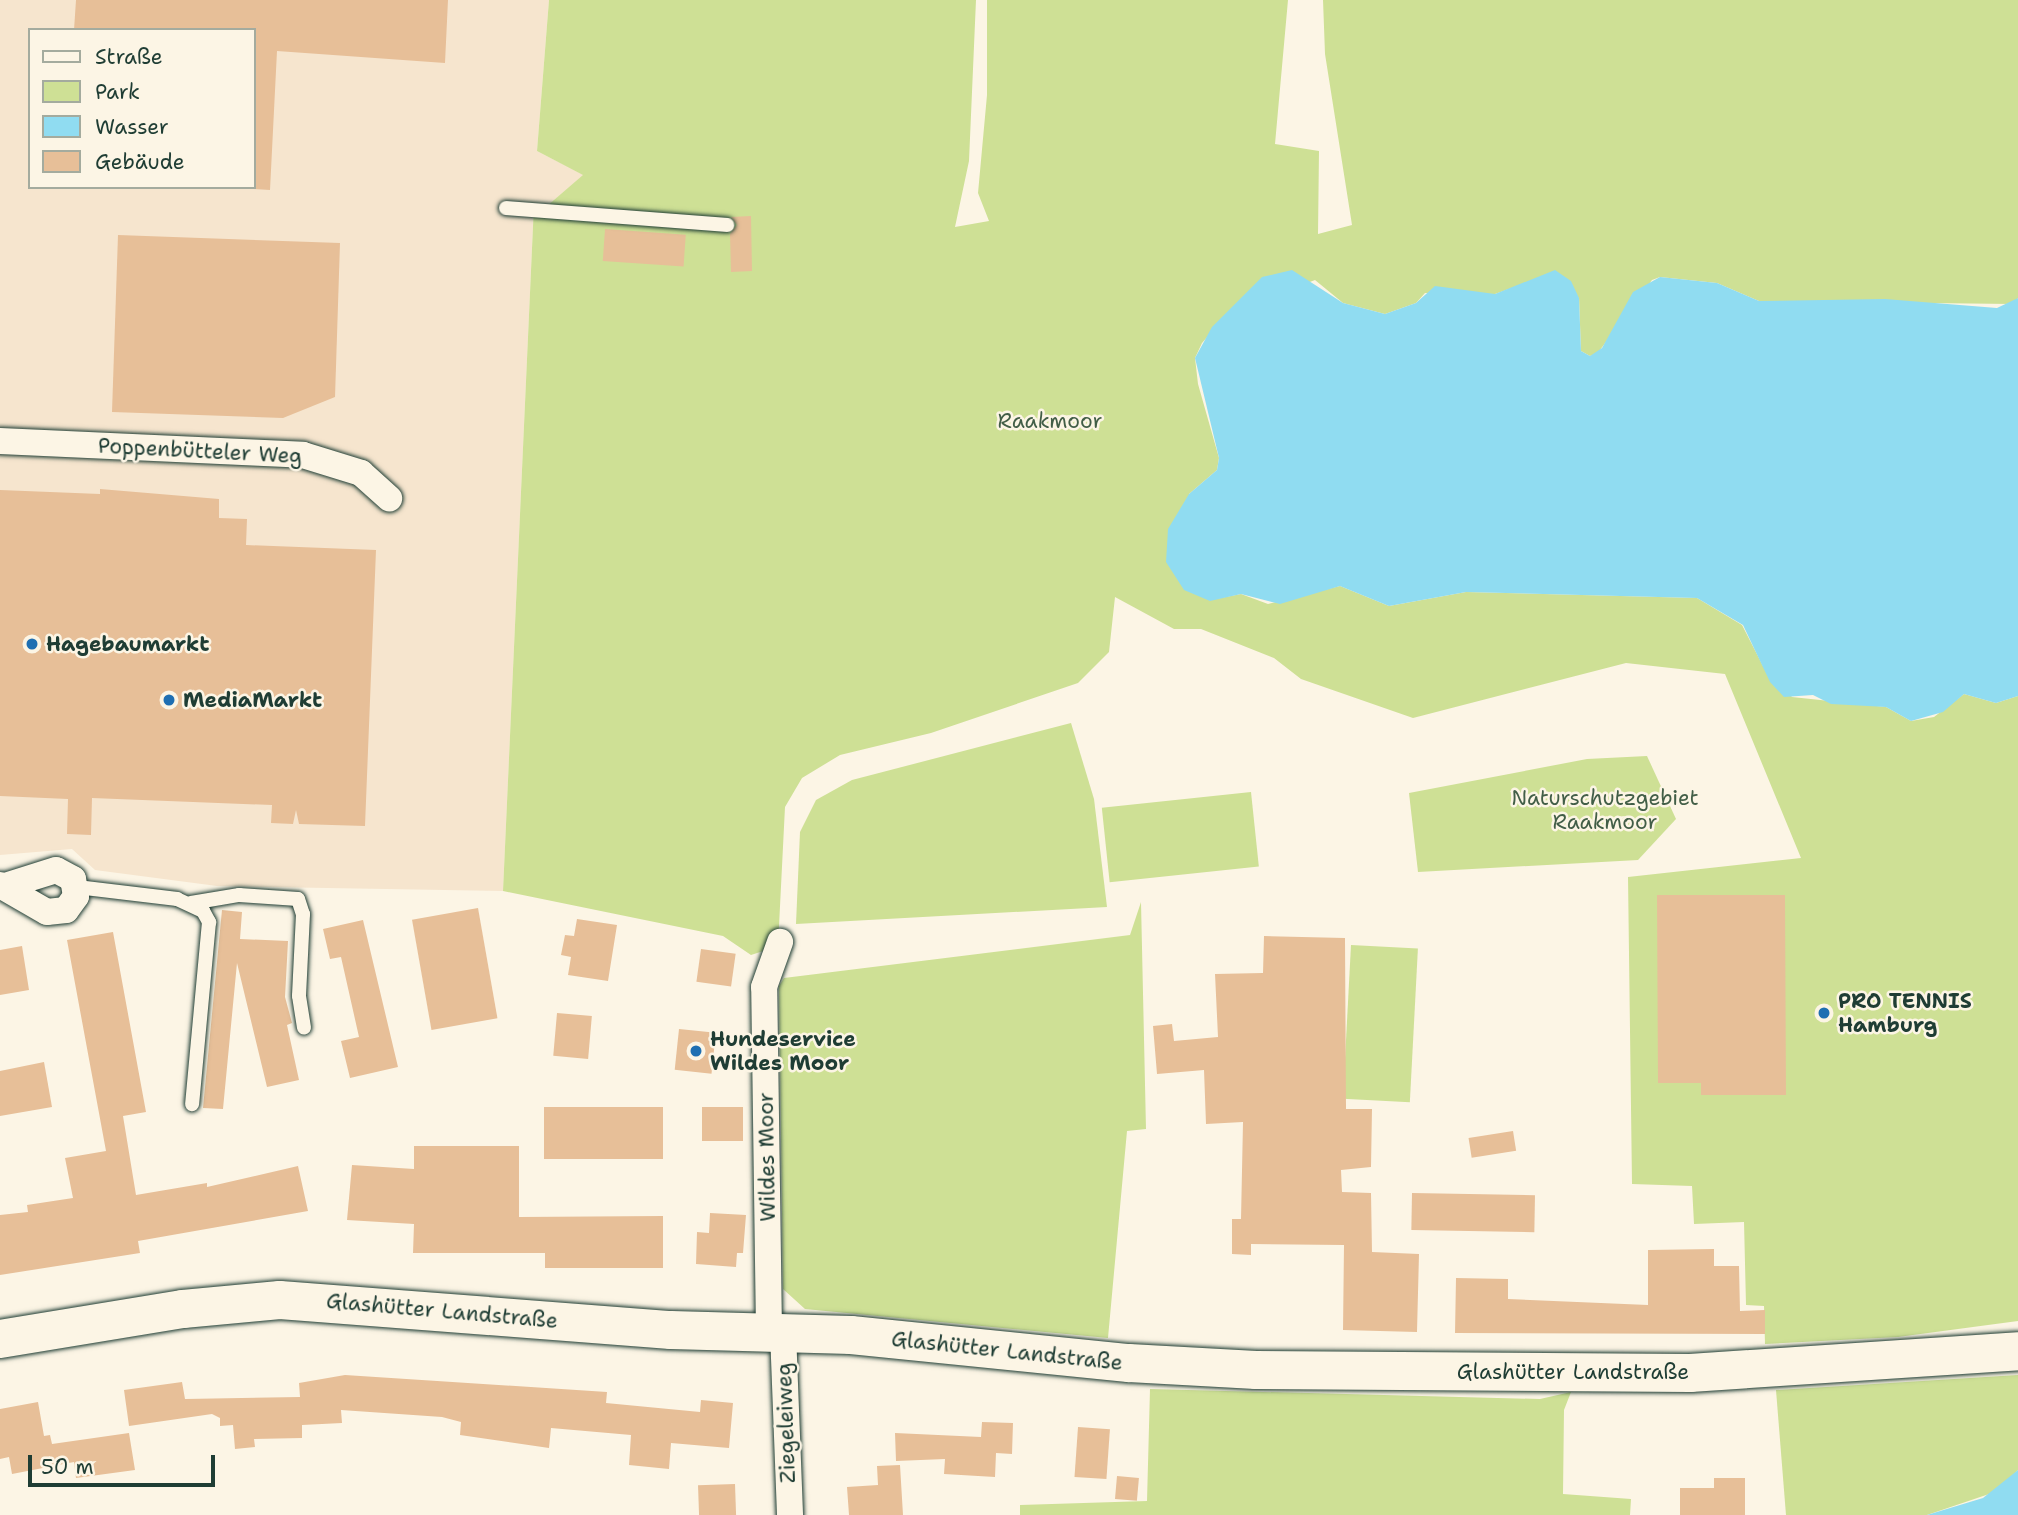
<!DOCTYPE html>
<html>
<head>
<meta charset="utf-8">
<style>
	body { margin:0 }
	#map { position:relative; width:2018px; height:1515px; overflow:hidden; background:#fcf5e5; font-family:"Shantell Sans",sans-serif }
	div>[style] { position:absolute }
	.built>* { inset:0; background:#f6e5ce }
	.green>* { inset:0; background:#cee095; transform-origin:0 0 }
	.water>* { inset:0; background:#90dcf1 }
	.building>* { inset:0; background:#e7bf98; transform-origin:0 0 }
	.roads { filter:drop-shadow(0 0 2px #1f3d34) drop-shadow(0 0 2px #1f3d34) }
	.lane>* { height:14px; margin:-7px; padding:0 7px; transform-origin:7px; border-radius:7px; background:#fcf5e5 }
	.street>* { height:26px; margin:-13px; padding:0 13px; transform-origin:13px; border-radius:13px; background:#fcf5e5 }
	.secondary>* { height:38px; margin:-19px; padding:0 19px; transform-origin:19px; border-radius:19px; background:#fcf5e5 }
	.dots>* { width:19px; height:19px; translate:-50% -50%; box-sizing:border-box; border:4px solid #fcf5e5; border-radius:50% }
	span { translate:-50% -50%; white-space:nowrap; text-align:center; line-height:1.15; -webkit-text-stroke:5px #fcf5e5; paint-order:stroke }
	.park-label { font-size:21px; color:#425e47 }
	.street-label { font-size:21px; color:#1f3d34 }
	.poi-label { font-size:21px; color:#1f3d34; font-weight:700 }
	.left { translate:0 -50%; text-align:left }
	.legend { position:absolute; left:28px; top:28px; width:228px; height:161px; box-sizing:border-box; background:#fcf5e5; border:2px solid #a4ab9e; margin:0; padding:9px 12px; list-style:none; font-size:21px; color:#1f3d34 }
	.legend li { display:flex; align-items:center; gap:14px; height:35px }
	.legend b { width:35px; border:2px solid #a4ab9e }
	.scale { position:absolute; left:28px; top:1455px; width:187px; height:32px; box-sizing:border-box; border:4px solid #1f3d34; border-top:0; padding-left:9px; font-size:21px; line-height:24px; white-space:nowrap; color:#1f3d34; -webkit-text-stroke:5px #fcf5e5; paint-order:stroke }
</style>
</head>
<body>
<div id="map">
	<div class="built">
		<div style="clip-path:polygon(evenodd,0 0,549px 0,537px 151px,584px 175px,547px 206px,534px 204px,503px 891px,217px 886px,95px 870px,72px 849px,0 855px,0 0,30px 30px,254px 30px,254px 187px,30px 187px,30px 30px)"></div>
	</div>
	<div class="green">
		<div style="clip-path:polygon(549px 0,976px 0,969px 161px,955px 227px,989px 221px,978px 193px,987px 95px,987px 0,1288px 0,1275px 144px,1319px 151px,1318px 234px,1352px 225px,1325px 54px,1323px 0,2018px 0,2018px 298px,2012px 304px,1759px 301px,1717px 283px,1660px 277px,1652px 280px,1597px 354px,1590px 356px,1581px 351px,1579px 298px,1520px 285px,1495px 294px,1425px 293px,1416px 303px,1385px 314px,1343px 303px,1315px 280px,1228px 313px,1202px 343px,1195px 358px,1198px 384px,1219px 458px,1217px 470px,1189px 494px,1210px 600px,1241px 594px,1268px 604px,1340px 586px,1389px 606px,1466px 592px,1697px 598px,1742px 625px,1763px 666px,1792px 697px,1886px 707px,1911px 721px,1934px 717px,1964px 694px,1996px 703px,2018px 696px,2018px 1321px,1898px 1337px,1765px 1344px,1764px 1306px,1746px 1305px,1744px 1222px,1694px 1224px,1692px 1186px,1632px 1184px,1628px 877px,1801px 858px,1725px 674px,1626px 663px,1413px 718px,1301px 679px,1274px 658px,1201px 629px,1174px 629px,1115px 597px,1109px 652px,1078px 683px,931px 733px,840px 755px,802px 778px,785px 807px,778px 946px,751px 955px,723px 936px,503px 891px,534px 204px,547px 206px,583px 175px,537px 151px)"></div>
		<div style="clip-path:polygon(1071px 723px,1094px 799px,1107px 907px,796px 924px,800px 832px,816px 800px,852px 780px)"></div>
		<div style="clip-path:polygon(1647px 756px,1676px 819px,1638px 860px,1418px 872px,1409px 793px,1587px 759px)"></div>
		<div style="left:1251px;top:792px;width:75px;height:150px;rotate:84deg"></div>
		<div style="clip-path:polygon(1141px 902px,1146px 1129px,1127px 1131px,1108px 1338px,805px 1309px,783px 1289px,779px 986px,784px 978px,1130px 935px)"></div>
		<div style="left:1351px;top:945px;width:67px;height:154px;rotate:3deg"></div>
		<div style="clip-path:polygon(2018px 1375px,2018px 1470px,1995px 1492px,1927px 1515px,1786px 1515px,1776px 1390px)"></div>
		<div style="clip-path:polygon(1150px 1389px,1540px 1399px,1571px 1392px,1564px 1410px,1563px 1494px,1631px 1499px,1630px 1515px,1020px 1515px,1020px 1505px,1147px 1501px)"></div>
	</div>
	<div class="water">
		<div style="clip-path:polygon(1292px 270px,1343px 303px,1385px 314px,1416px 303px,1435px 286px,1495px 294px,1555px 270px,1571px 281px,1579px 298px,1581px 351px,1590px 356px,1602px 348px,1633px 292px,1660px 277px,1717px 283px,1759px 301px,1885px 299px,1997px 308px,2018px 298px,2018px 696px,1996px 703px,1964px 694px,1943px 712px,1911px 721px,1886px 707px,1831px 704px,1813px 695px,1784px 697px,1770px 682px,1743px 625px,1697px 598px,1466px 592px,1389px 606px,1340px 586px,1280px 604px,1241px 594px,1210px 601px,1184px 590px,1166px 562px,1168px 529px,1189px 494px,1217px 470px,1219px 458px,1195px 358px,1212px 327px,1262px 277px)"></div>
		<div style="clip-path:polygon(2018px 1470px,2018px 1515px,1927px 1515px,1983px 1498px)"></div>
	</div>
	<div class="building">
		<div style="clip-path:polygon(76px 0,448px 0,445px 63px,277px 51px,270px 190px,254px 189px,254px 30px,74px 30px)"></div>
		<div style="clip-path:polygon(751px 216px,752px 271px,731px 272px,730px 234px,737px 225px,731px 217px)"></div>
		<div style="left:605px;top:229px;width:81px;height:32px;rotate:4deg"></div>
		<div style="clip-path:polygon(118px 235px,340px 243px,335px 397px,283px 418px,112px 412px)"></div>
		<div style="clip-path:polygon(100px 489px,219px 499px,219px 518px,247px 519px,246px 545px,376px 550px,365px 826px,299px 824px,296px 810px,293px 824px,271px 823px,272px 805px,92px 798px,91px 835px,67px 834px,68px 799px,0 796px,0 490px,100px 494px)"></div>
		<div style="clip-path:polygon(1657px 895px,1785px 895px,1786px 1095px,1701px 1095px,1701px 1083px,1658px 1083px)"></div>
		<div style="left:478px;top:908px;width:112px;height:67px;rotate:80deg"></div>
		<div style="clip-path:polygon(222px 910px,242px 912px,240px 939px,288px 941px,285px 997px,292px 1023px,287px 1025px,299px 1080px,267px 1087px,237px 963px,223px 1109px,203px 1108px)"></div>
		<div style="clip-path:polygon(577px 919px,617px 925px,608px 981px,568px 975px,571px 957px,561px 955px,565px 935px,574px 936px)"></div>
		<div style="clip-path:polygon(363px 920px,398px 1067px,350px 1078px,341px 1041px,359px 1037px,341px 957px,330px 959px,323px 929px)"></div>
		<div style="clip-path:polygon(113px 932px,146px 1112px,123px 1116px,136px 1195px,207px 1183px,207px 1187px,298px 1166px,308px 1211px,138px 1241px,140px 1253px,0 1275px,0 1215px,28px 1212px,27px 1205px,73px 1198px,65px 1158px,106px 1151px,67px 940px)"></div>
		<div style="clip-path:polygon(1264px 936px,1345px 938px,1346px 1109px,1372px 1109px,1371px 1167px,1341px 1170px,1342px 1192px,1371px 1193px,1372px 1252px,1419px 1254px,1417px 1332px,1343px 1330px,1344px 1245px,1251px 1244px,1251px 1255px,1232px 1254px,1232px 1219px,1241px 1219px,1243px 1122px,1206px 1124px,1204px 1070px,1157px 1074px,1153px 1026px,1172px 1024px,1174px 1041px,1218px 1037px,1215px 974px,1263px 973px)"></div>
		<div style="clip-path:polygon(22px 946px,29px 990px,0 995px,0 950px)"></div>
		<div style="left:701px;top:949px;width:35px;height:33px;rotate:8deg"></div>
		<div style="left:557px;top:1013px;width:35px;height:43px;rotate:5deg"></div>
		<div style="left:679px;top:1029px;width:37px;height:41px;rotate:6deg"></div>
		<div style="clip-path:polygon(44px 1062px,52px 1107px,0 1116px,0 1071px)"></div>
		<div style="left:544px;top:1107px;width:119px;height:52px"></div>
		<div style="left:702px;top:1107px;width:41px;height:34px"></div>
		<div style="left:1513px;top:1131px;width:20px;height:45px;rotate:81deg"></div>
		<div style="clip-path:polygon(414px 1146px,519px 1146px,519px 1217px,663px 1216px,663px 1268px,545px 1268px,545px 1253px,413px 1253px,414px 1224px,347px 1220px,352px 1165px,414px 1169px)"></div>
		<div style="left:1412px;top:1193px;width:123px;height:37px;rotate:1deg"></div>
		<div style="clip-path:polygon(710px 1213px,746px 1215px,743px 1253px,737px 1253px,736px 1267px,696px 1264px,697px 1232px,709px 1233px)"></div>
		<div style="clip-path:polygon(1714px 1249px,1714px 1266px,1739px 1266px,1740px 1311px,1765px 1310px,1765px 1334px,1455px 1333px,1456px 1278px,1508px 1279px,1508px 1299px,1648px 1305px,1648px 1250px)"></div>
		<div style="clip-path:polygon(345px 1375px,607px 1392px,606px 1403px,700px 1412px,701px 1400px,733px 1403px,729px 1448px,671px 1443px,669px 1469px,629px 1465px,631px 1435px,551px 1428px,549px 1448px,460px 1435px,461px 1422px,442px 1417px,341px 1410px,342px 1423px,302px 1425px,302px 1438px,254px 1439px,255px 1447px,235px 1449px,233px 1425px,220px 1426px,220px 1418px,212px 1414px,129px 1426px,124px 1390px,182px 1382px,185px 1399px,300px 1397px,299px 1383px)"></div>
		<div style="clip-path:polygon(38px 1402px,44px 1436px,50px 1435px,52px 1444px,129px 1433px,135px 1470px,76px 1478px,74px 1462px,12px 1474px,9px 1457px,0 1459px,0 1409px)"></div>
		<div style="clip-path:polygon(982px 1422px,1013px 1423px,1012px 1454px,996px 1453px,995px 1477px,944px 1474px,945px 1459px,896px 1461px,895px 1433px,981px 1437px)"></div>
		<div style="left:1078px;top:1427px;width:32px;height:50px;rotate:4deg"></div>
		<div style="clip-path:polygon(900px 1465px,903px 1515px,849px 1515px,847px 1487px,878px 1485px,877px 1466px)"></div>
		<div style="left:1117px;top:1476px;width:22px;height:23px;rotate:5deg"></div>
		<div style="clip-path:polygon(1714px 1478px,1745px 1478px,1745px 1515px,1680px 1515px,1680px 1488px,1714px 1488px)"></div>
		<div style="left:735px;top:1484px;width:31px;height:37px;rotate:88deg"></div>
	</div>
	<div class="roads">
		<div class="lane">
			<div style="left:506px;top:208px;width:222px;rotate:4.4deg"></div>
			<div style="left:77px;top:887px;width:101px;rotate:6.8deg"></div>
			<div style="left:177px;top:899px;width:29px;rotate:25deg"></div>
			<div style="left:203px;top:911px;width:13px;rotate:61deg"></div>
			<div style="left:209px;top:922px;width:183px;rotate:95.3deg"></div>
			<div style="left:191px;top:903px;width:49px;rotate:-9.5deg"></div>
			<div style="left:239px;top:895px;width:59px;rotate:3.9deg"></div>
			<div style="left:298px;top:899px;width:16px;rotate:72deg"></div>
			<div style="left:303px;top:914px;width:82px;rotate:92.8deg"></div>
			<div style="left:299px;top:996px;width:32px;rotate:81deg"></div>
		</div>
		<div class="street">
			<div style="left:0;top:441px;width:303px;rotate:2.6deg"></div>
			<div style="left:303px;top:455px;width:61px;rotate:17.2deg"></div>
			<div style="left:361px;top:473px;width:38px;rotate:42deg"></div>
			<div style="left:0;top:885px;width:54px;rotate:29.9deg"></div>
			<div style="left:47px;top:912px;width:19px;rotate:-6deg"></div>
			<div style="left:66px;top:910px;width:17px;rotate:-54deg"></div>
			<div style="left:76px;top:896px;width:17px;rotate:-100deg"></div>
			<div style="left:73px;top:879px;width:19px;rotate:-152deg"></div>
			<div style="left:56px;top:870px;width:53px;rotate:162.6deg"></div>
			<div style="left:769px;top:1332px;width:345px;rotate:-90.8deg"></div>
			<div style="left:764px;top:987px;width:48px;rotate:-70.4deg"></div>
			<div style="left:783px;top:1332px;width:183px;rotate:87.8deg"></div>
		</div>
		<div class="secondary">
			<div style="left:0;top:1339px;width:185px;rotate:-9.3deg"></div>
			<div style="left:183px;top:1309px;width:97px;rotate:-5.3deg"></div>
			<div style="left:280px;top:1300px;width:392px;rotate:4.4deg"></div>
			<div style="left:671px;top:1330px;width:180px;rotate:1.6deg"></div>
			<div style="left:851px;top:1335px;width:279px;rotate:5.8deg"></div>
			<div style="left:1129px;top:1363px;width:127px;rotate:3.2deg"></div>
			<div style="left:1256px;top:1370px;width:434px;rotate:0.4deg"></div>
			<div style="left:1690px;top:1373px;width:329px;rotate:-3.8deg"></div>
		</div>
	</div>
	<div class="dots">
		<div style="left:32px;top:644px;background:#1f6fb2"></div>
		<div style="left:169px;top:700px;background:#1f6fb2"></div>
		<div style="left:1824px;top:1013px;background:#1f6fb2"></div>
		<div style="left:696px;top:1051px;background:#1f6fb2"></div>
	</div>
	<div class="park-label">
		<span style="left:1050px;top:421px">Raakmoor</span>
		<span style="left:1605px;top:810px">Naturschutzgebiet<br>Raakmoor</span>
	</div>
	<div class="street-label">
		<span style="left:200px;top:451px;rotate:3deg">Poppenbütteler Weg</span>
		<span style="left:767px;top:1157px;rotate:-91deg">Wildes Moor</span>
		<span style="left:442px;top:1311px;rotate:5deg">Glashütter Landstraße</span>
		<span style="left:1007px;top:1351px;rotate:6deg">Glashütter Landstraße</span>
		<span style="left:1573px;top:1372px">Glashütter Landstraße</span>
		<span style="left:786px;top:1423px;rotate:-92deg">Ziegeleiweg</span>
	</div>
	<div class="poi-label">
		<span class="left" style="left:46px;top:644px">Hagebaumarkt</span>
		<span class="left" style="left:183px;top:700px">MediaMarkt</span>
		<span class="left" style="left:1838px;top:1013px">PRO TENNIS<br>Hamburg</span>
		<span class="left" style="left:710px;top:1051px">Hundeservice<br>Wildes Moor</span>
	</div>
	<ul class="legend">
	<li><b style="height:9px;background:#fcf5e5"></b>Straße</li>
	<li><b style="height:19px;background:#cee095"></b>Park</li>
	<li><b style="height:19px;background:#90dcf1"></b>Wasser</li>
	<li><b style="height:19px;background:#e7bf98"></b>Gebäude</li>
	</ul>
	<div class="scale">50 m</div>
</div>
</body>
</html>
